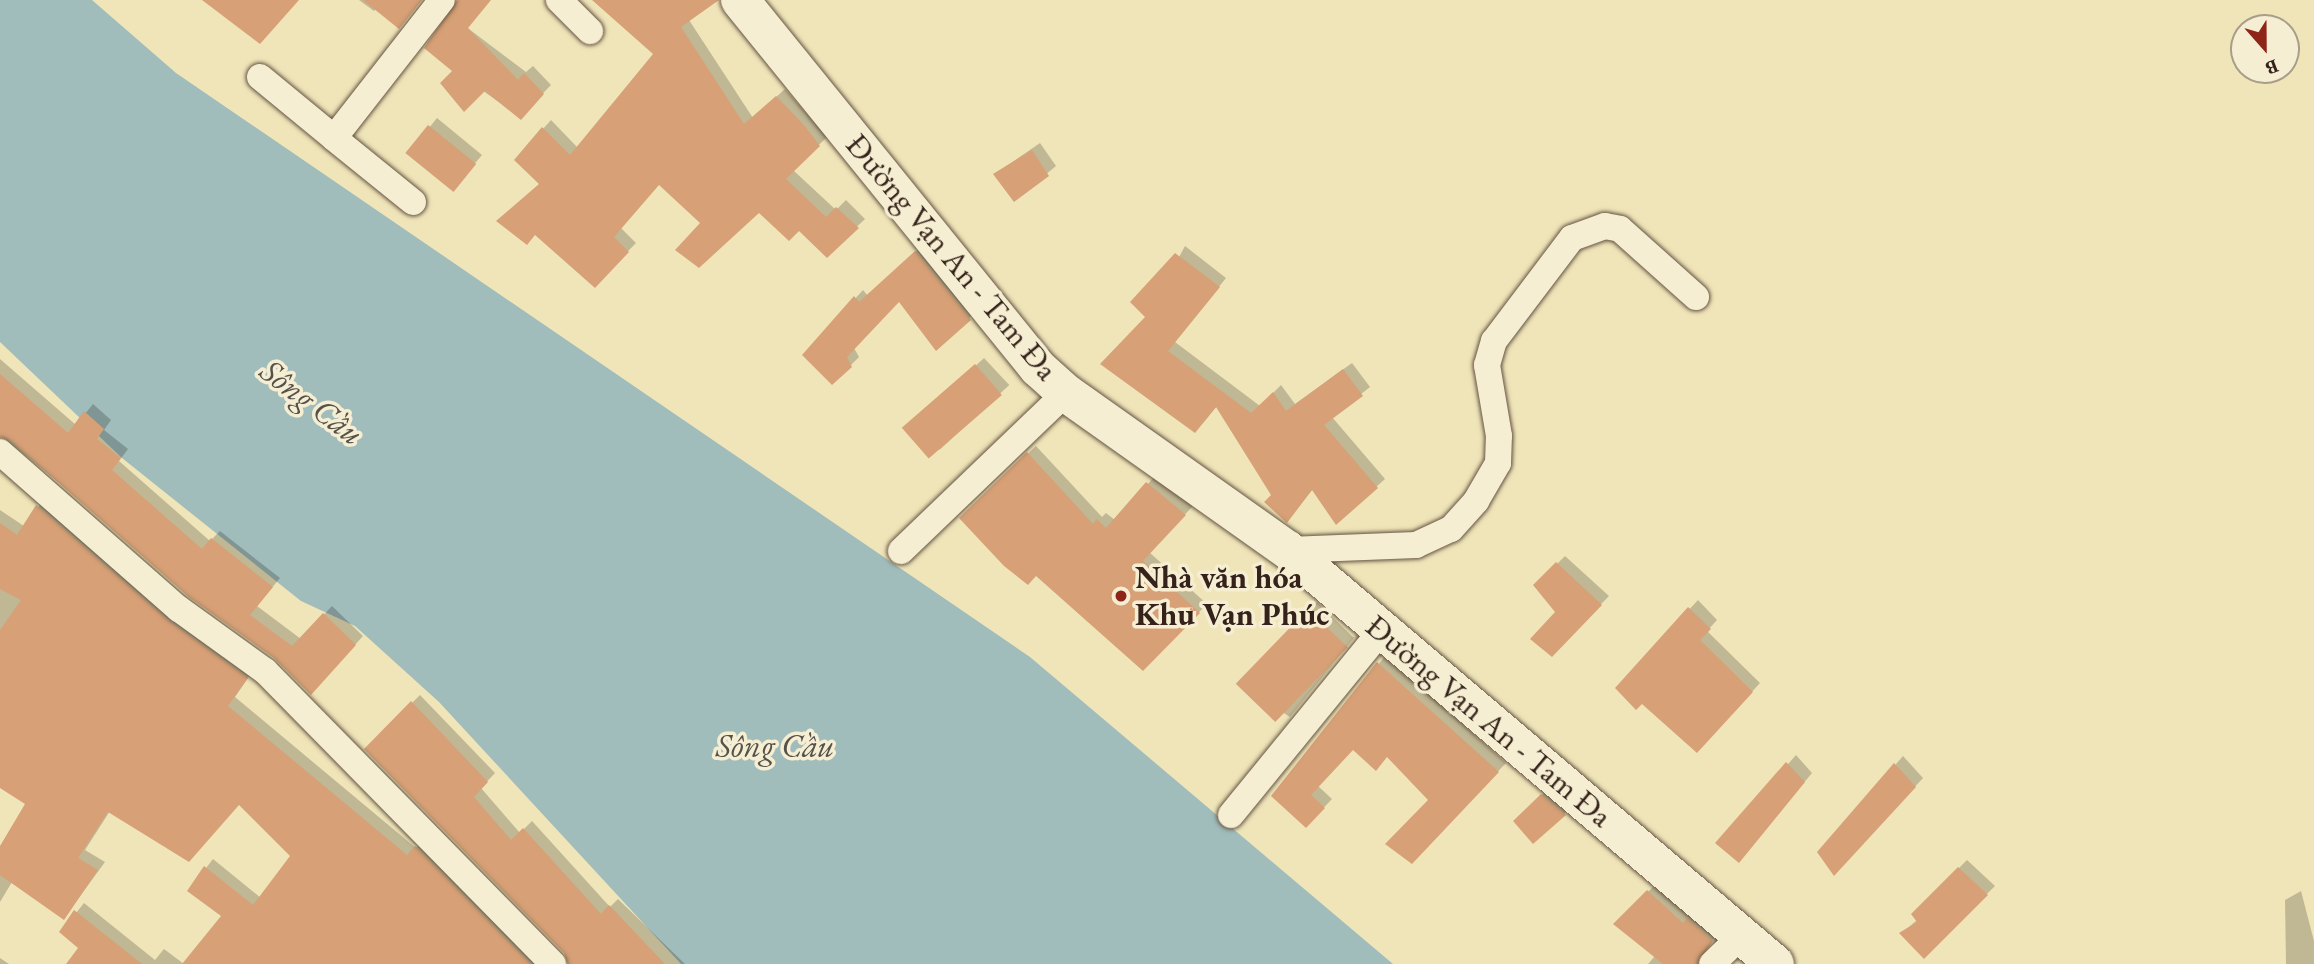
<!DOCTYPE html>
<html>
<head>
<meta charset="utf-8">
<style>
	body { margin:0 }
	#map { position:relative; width:2314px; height:964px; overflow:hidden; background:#f0e5b9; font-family:"EB Garamond",serif }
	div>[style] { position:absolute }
	.water>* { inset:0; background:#a0bcbb }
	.shadow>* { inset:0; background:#0003; transform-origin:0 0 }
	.building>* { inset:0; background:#d7a076; transform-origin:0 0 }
	.roads { filter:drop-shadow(0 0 2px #645442) drop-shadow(0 0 2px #645442) }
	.minor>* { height:26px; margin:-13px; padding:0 13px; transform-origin:13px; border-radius:13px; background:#f5eed2 }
	.secondary>* { height:38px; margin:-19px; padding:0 19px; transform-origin:19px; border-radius:19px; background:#f5eed2 }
	.dots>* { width:19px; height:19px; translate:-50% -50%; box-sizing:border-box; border:4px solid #f5eed2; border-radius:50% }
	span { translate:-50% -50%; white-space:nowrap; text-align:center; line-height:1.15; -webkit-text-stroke:7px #f5eed2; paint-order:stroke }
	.street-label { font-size:32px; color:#35231b }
	.poi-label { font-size:32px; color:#35231b; font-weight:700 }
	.left { translate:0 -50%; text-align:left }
	.water-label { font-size:33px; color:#55514b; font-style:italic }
	.north { position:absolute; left:2230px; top:14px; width:70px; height:70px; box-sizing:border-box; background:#f5eed2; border:2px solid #a89d89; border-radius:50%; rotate:159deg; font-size:19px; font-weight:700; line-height:28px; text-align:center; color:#35231b }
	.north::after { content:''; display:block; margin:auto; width:24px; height:32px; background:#8f2418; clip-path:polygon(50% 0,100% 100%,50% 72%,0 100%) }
</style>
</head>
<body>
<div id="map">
	<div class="water">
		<div style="clip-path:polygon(0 0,92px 0,176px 73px,1030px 657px,1393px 964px,681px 964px,439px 702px,355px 626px,301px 601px,122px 458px,0 342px)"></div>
	</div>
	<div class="shadow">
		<div style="clip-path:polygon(359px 0,384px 0,374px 11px)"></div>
		<div style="clip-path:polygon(595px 0,718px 0,689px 20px,753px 118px,785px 89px,827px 137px,793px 170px,836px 210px,846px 200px,865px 219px,827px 255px,799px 229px,759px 211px,703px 223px,659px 183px,621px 228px,636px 243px,595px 285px,536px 233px,541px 183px,516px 159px,551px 120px,578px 148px,655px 54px)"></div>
		<div style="clip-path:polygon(453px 17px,526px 72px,533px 66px,551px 85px,520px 117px,455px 71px)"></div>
		<div style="clip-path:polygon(437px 118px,482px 155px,460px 181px,408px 154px)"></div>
		<div style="clip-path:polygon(1040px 143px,1056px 166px,1015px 200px,995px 174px)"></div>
		<div style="clip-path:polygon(924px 244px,977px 310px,969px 318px,900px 300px,854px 348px,859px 357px,851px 365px,804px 355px,863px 290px,868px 296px)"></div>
		<div style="clip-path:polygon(1185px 246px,1226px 278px,1175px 342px,1260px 406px,1281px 385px,1295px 404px,1352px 363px,1370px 387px,1332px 417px,1385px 479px,1337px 522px,1313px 489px,1287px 520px,1217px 406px,1203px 423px,1147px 317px)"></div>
		<div style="left:984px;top:358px;width:37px;height:95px;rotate:47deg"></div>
		<div style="clip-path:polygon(0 359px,76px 425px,93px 404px,111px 420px,104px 430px,128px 449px,119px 461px,210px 541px,220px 531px,280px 578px,257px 606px,301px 639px,332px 606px,363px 636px,319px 685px,276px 657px,0 435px)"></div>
		<div style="clip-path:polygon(1036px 446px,1102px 517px,1106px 513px,1115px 520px,1156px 475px,1193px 506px,1149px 552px,1207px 604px,1143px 669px,1037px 574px,961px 518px)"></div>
		<div style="clip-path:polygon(45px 498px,254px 669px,235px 697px,416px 848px,424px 840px,547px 964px,185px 964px,224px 915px,189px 890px,213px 859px,261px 898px,293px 856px,239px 803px,110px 811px,85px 850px,105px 862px,64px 918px,12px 882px,0 902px,0 850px,27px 804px,0 786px,0 510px,24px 526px)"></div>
		<div style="clip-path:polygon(1565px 556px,1609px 596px,1552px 654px,1557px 612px,1535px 586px)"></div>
		<div style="clip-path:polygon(1698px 600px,1717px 620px,1707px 631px,1760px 683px,1705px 743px,1617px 688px)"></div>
		<div style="clip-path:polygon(1317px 602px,1354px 638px,1290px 717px,1240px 685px)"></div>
		<div style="clip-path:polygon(1386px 655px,1506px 763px,1412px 861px,1430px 800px,1388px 755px,1353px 748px,1318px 786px,1332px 799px,1306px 826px,1273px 796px)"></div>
		<div style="clip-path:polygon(420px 695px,495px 773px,481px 788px,520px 833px,532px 821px,610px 907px,618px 899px,685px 964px,569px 964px,566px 952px,366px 749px)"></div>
		<div style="clip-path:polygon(1796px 755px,1812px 773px,1747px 852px,1718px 843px)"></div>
		<div style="clip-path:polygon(1903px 756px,1923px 778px,1842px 866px,1820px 852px)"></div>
		<div style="clip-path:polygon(1550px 787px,1572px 806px,1564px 814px,1515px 822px)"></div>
		<div style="clip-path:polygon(1967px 860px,1995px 886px,1924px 956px,1902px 933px,1917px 920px,1913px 914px)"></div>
		<div style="clip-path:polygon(1656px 884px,1720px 932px,1704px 949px,1702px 964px,1648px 964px,1655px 956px,1615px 924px)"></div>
		<div style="clip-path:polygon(2301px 891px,2314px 941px,2314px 964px,2286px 964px,2285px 900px)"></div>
		<div style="clip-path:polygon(84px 903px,155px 960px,164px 949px,184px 964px,68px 964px,81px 948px,61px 932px)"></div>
		<div style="clip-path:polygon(0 958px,9px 964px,0 964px)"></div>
	</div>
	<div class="building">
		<div style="clip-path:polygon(202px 0,299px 0,260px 44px)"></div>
		<div style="clip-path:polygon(363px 0,422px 0,399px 29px)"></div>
		<div style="clip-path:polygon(457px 0,491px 0,468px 28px,518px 80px,524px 73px,544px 94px,521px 120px,485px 91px,464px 112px,440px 83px,452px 71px,424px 48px)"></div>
		<div style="clip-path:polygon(592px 0,719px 0,681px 27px,744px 124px,776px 96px,804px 125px,820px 146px,786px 179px,826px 217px,836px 207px,859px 228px,827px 258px,799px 231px,789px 241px,759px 213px,699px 268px,675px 250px,700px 223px,659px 185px,614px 237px,629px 252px,595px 288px,535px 235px,527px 245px,496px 221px,539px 184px,514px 160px,542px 127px,570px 155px,653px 54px)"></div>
		<div style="left:428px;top:125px;width:62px;height:36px;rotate:39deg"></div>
		<div style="clip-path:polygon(1032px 150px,1049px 176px,1014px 202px,993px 174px)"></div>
		<div style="clip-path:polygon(915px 251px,971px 320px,936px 351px,899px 302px,847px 357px,852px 367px,832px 385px,802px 355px,854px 296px,859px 302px)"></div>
		<div style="clip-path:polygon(1175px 253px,1220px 287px,1168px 351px,1251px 413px,1273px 392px,1286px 411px,1343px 369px,1363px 396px,1324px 425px,1378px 488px,1336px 525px,1312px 490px,1287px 523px,1264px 502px,1271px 495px,1216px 407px,1195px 433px,1100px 364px,1145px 317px,1130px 302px)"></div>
		<div style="left:975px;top:364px;width:41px;height:97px;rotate:49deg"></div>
		<div style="clip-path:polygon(0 374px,68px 433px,84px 411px,104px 429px,97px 439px,121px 458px,112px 470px,202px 549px,211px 538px,273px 587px,250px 615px,292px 646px,323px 613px,356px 645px,311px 695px,274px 658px,189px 597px,10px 440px,0 437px)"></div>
		<div style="clip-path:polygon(1027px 452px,1093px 524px,1097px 519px,1106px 528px,1146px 482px,1186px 515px,1143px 561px,1200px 613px,1143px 671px,1036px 576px,1028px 585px,1004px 566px,959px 518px)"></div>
		<div style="clip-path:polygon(36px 505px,169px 621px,248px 678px,228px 706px,407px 855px,415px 846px,531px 964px,182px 964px,221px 916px,187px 891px,204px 866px,253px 905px,290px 856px,239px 805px,189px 862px,108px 812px,78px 858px,98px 870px,64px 920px,0 875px,0 846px,25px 804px,0 788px,0 630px,21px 600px,0 589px,0 523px,17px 535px)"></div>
		<div style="clip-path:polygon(1556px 562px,1602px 605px,1552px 657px,1530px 639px,1555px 612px,1533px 585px)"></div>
		<div style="clip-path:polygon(1688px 607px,1711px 629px,1700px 640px,1753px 692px,1697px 753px,1642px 704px,1636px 710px,1615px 688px)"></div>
		<div style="left:1308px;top:609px;width:55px;height:104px;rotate:44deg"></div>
		<div style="clip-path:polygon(1377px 662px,1499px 772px,1412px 864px,1385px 844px,1428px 800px,1387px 757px,1376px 771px,1353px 750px,1311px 795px,1325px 808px,1306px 828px,1271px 796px)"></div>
		<div style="clip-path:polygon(411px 701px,488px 782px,474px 797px,511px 840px,523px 828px,601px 914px,609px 905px,665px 964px,568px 964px,564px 953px,364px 749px)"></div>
		<div style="clip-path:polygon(1786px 762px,1805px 782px,1739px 863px,1715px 843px)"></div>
		<div style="clip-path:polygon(1894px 763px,1916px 787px,1834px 876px,1817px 852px)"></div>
		<div style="clip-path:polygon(1541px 794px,1566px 815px,1533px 844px,1513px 821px)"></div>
		<div style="clip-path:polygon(1958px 867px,1988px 895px,1924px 959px,1899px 933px,1917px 922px,1911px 914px)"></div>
		<div style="clip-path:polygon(1647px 890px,1683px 923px,1687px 918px,1713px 941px,1697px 964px,1663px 964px,1613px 924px)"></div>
		<div style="clip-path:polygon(74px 910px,142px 964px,66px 964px,78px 948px,59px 932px)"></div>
	</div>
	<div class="roads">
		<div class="minor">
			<div style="left:559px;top:0;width:44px;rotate:45deg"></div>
			<div style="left:260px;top:77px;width:96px;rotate:39.5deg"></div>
			<div style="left:413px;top:202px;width:102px;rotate:-141deg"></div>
			<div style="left:334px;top:138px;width:175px;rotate:-52deg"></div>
			<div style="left:0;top:452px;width:238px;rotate:41.3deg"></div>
			<div style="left:179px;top:609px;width:106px;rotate:35.8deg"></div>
			<div style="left:265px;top:671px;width:411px;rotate:45.5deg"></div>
			<div style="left:1288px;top:550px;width:128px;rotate:-2.2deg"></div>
			<div style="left:1416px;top:545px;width:38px;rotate:-25deg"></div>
			<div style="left:1451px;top:529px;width:38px;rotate:-48deg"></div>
			<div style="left:1476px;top:501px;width:44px;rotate:-59.9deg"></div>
			<div style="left:1498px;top:463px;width:27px;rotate:-88deg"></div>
			<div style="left:1499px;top:436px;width:72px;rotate:-99.6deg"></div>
			<div style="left:1487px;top:365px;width:25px;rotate:-74deg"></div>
			<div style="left:1494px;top:341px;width:129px;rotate:-52.9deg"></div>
			<div style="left:1572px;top:238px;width:35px;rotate:-20deg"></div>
			<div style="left:1605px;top:226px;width:15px;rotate:11deg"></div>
			<div style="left:1620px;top:229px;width:102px;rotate:41.8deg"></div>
			<div style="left:901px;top:551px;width:228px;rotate:-43.8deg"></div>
			<div style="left:1231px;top:815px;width:239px;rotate:-50.8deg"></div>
			<div style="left:1712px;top:964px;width:40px;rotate:-44deg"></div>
		</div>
		<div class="secondary">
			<div style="left:740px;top:0;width:474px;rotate:51deg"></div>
			<div style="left:1038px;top:368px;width:38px;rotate:42deg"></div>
			<div style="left:1066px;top:393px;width:272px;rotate:35.3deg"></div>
			<div style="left:1288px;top:550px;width:639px;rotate:40.37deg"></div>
		</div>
	</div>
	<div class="dots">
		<div style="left:1121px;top:596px;background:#8f2418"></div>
	</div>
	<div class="street-label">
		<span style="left:952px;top:257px;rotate:50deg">Đường Vạn An - Tam Đa</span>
		<span style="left:1489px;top:721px;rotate:40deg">Đường Vạn An - Tam Đa</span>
	</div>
	<div class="poi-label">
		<span class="left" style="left:1135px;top:596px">Nhà văn hóa<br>Khu Vạn Phúc</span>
	</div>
	<div class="water-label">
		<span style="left:312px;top:402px;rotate:37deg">Sông Cầu</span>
		<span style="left:775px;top:746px">Sông Cầu</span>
	</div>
	<div class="north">B</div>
</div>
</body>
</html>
